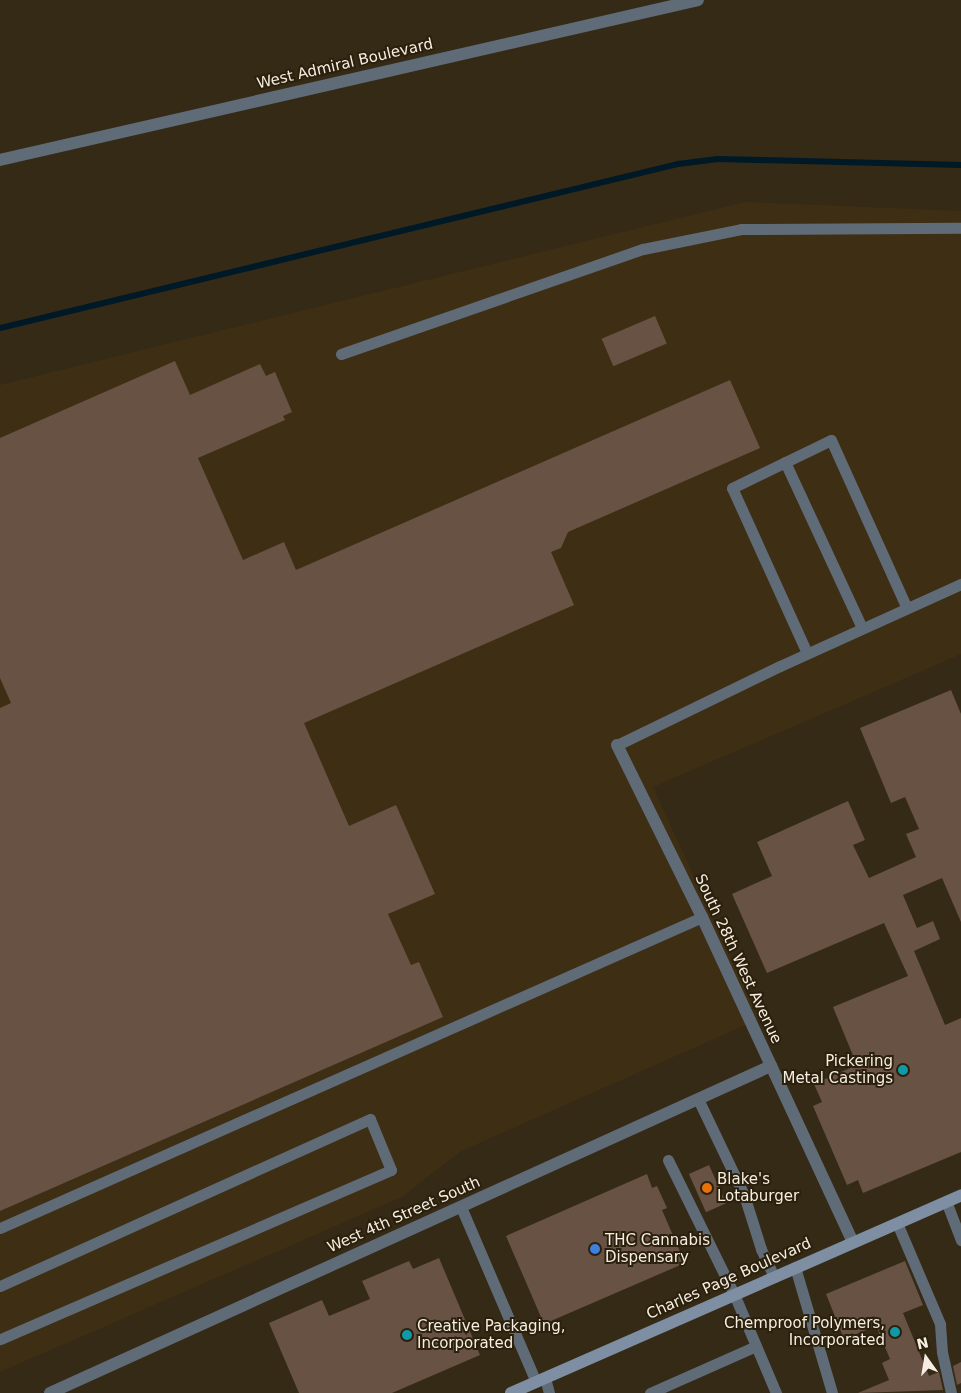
<!DOCTYPE html>
<html>
<head>
<meta charset="utf-8">
<style>
	body { margin:0 }
	#map { position:relative; width:961px; height:1393px; overflow:hidden; background:#352a16; font-family:"DejaVu Sans",sans-serif }
	div>[style] { position:absolute }
	.built>* { inset:0; background:#3e2f14 }
	.stream>* { height:6px; margin:-3px; padding:0 3px; transform-origin:3px; border-radius:3px; background:#001926 }
	.building>* { inset:0; background:#685244; transform-origin:0 0 }
	.lane>* { height:11px; margin:-5.5px; padding:0 5.5px; transform-origin:5.5px; border-radius:5.5px; background:#606b78 }
	.street>* { height:12px; margin:-6px; padding:0 6px; transform-origin:6px; border-radius:6px; background:#606b78 }
	.secondary>* { height:12px; margin:-6px; padding:0 6px; transform-origin:6px; border-radius:6px; background:#7e8ea3 }
	.dots>* { width:14px; height:14px; translate:-50% -50%; box-sizing:border-box; border:2px solid #2b200c; border-radius:50% }
	span { translate:-50% -50%; white-space:nowrap; text-align:center; line-height:1.15; -webkit-text-stroke:4px #2b200c; paint-order:stroke }
	.street-label { font-size:15px; color:#f6eee2 }
	.poi-label { font-size:15px; color:#f6eee2 }
	.right { translate:-100% -50%; text-align:right }
	.left { translate:0 -50%; text-align:left }
	.north { position:absolute; left:901px; top:1333px; width:50px; height:50px; -webkit-text-stroke:4px #2b200c; paint-order:stroke; rotate:347deg; font-size:14px; font-weight:700; line-height:20px; text-align:center; color:#f6eee2 }
	.north::after { content:''; display:block; margin:auto; width:18px; height:22px; background:#f6eee2; clip-path:polygon(50% 0,100% 100%,50% 72%,0 100%) }
</style>
</head>
<body>
<div id="map">
	<div class="built">
		<div style="clip-path:polygon(745px 202px,961px 211px,961px 654px,653px 787px,759px 1019px,461px 1151px,402px 1197px,0 1372px,0 385px)"></div>
	</div>
	<div class="stream">
		<div style="left:0;top:328px;width:698px;rotate:-13.6deg"></div>
		<div style="left:678px;top:164px;width:40px;rotate:-7.1deg"></div>
		<div style="left:718px;top:159px;width:243px;rotate:1.4deg"></div>
	</div>
	<div class="building">
		<div style="left:655px;top:316px;width:30px;height:58px;rotate:67deg"></div>
		<div style="clip-path:polygon(175px 361px,190px 395px,260px 364px,266px 376px,275px 372px,292px 412px,283px 416px,285px 420px,198px 458px,243px 560px,284px 542px,296px 570px,730px 380px,760px 448px,568px 532px,561px 548px,551px 552px,574px 605px,304px 723px,349px 826px,396px 805px,435px 894px,388px 914px,411px 965px,419px 962px,443px 1017px,0 1211px,0 708px,11px 703px,0 678px,0 438px)"></div>
		<div style="clip-path:polygon(951px 690px,961px 714px,961px 922px,942px 878px,903px 895px,917px 928px,933px 921px,940px 939px,914px 951px,945px 1025px,961px 1018px,961px 1152px,863px 1193px,858px 1180px,847px 1185px,813px 1106px,822px 1102px,814px 1084px,857px 1065px,833px 1007px,908px 976px,884px 923px,767px 973px,732px 894px,772px 876px,757px 842px,848px 801px,865px 840px,853px 845px,869px 878px,916px 857px,906px 834px,919px 829px,905px 797px,891px 803px,860px 728px)"></div>
		<div style="left:709px;top:1165px;width:42px;height:22px;rotate:66deg"></div>
		<div style="clip-path:polygon(647px 1174px,652px 1188px,657px 1186px,667px 1208px,662px 1210px,685px 1263px,544px 1324px,506px 1236px)"></div>
		<div style="clip-path:polygon(439px 1258px,480px 1355px,392px 1393px,299px 1393px,269px 1323px,322px 1300px,329px 1316px,370px 1299px,362px 1281px,409px 1261px,413px 1269px)"></div>
		<div style="clip-path:polygon(905px 1261px,923px 1305px,903px 1313px,929px 1376px,939px 1372px,943px 1390px,858px 1393px,889px 1380px,882px 1363px,890px 1359px,876px 1326px,844px 1339px,826px 1294px)"></div>
		<div style="clip-path:polygon(961px 1362px,961px 1383px,957px 1385px,953px 1366px)"></div>
	</div>
	<div class="lane">
		<div style="left:341px;top:354px;width:320px;rotate:-19.2deg"></div>
		<div style="left:643px;top:249px;width:100px;rotate:-11.5deg"></div>
		<div style="left:741px;top:229px;width:220px;rotate:-0.3deg"></div>
		<div style="left:785px;top:462px;width:183px;rotate:65.1deg"></div>
		<div style="left:807px;top:653px;width:181px;rotate:-114.4deg"></div>
		<div style="left:732px;top:488px;width:110px;rotate:-25.9deg"></div>
		<div style="left:831px;top:440px;width:184px;rotate:65.7deg"></div>
		<div style="left:617px;top:745px;width:181px;rotate:-25.9deg"></div>
		<div style="left:780px;top:666px;width:199px;rotate:-24.4deg"></div>
		<div style="left:698px;top:1099px;width:106px;rotate:64.4deg"></div>
		<div style="left:744px;top:1195px;width:57px;rotate:72.5deg"></div>
		<div style="left:761px;top:1249px;width:31px;rotate:65deg"></div>
		<div style="left:668px;top:1160px;width:149px;rotate:63.8deg"></div>
		<div style="left:734px;top:1294px;width:108px;rotate:67deg"></div>
		<div style="left:946px;top:1201px;width:42px;rotate:69deg"></div>
		<div style="left:461px;top:1207px;width:190px;rotate:66.8deg"></div>
		<div style="left:897px;top:1223px;width:110px;rotate:66.9deg"></div>
		<div style="left:940px;top:1324px;width:28px;rotate:86deg"></div>
		<div style="left:942px;top:1352px;width:42px;rotate:77.6deg"></div>
		<div style="left:0;top:1228px;width:768px;rotate:-23.89deg"></div>
		<div style="left:795px;top:1267px;width:131px;rotate:73.6deg"></div>
		<div style="left:0;top:1286px;width:406px;rotate:-24.3deg"></div>
		<div style="left:370px;top:1119px;width:55px;rotate:67.6deg"></div>
		<div style="left:391px;top:1170px;width:426px;rotate:156.6deg"></div>
		<div style="left:545px;top:1378px;width:16px;rotate:75deg"></div>
		<div style="left:650px;top:1393px;width:116px;rotate:-23.9deg"></div>
	</div>
	<div class="street">
		<div style="left:0;top:160px;width:716px;rotate:-12.91deg"></div>
		<div style="left:617px;top:745px;width:192px;rotate:63.7deg"></div>
		<div style="left:702px;top:917px;width:358px;rotate:65.1deg"></div>
		<div style="left:50px;top:1393px;width:792px;rotate:-24.4deg"></div>
	</div>
	<div class="secondary">
		<div style="left:511px;top:1393px;width:492px;rotate:-23.7deg"></div>
	</div>
	<div class="dots">
		<div style="left:903px;top:1070px;background:#0f9aa8"></div>
		<div style="left:707px;top:1188px;background:#e8710a"></div>
		<div style="left:595px;top:1249px;background:#3f7fe0"></div>
		<div style="left:895px;top:1332px;background:#0f9aa8"></div>
		<div style="left:407px;top:1335px;background:#0f9aa8"></div>
	</div>
	<div class="street-label">
		<span style="left:345px;top:64px;rotate:-13deg">West Admiral Boulevard</span>
		<span style="left:738px;top:959px;rotate:65deg">South 28th West Avenue</span>
		<span style="left:404px;top:1215px;rotate:-24deg">West 4th Street South</span>
		<span style="left:729px;top:1279px;rotate:-24deg">Charles Page Boulevard</span>
	</div>
	<div class="poi-label">
		<span class="right" style="left:893px;top:1070px">Pickering<br>Metal Castings</span>
		<span class="left" style="left:717px;top:1188px">Blake's<br>Lotaburger</span>
		<span class="left" style="left:605px;top:1249px">THC Cannabis<br>Dispensary</span>
		<span class="right" style="left:885px;top:1332px">Chemproof Polymers,<br>Incorporated</span>
		<span class="left" style="left:417px;top:1335px">Creative Packaging,<br>Incorporated</span>
	</div>
	<div class="north">N</div>
</div>
</body>
</html>
